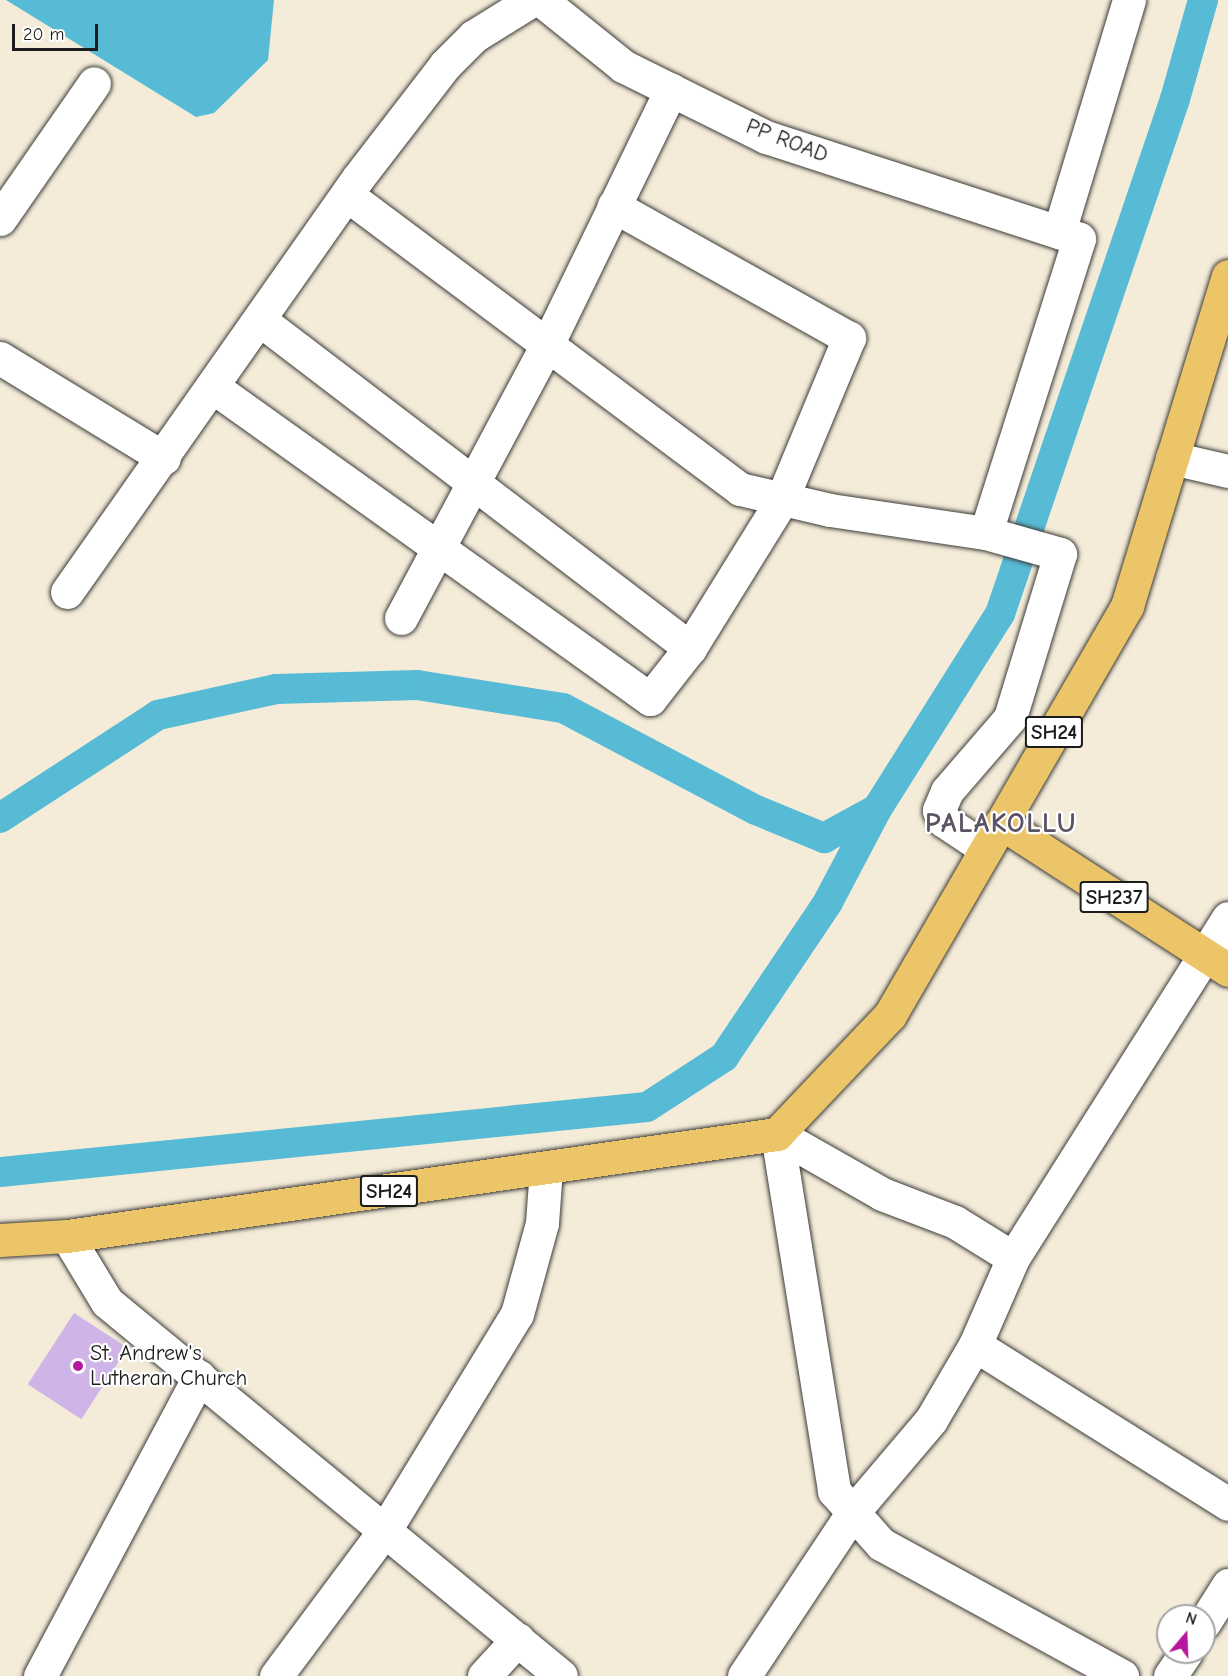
<!DOCTYPE html>
<html>
<head>
<meta charset="utf-8">
<style>
	body { margin:0 }
	#map { position:relative; width:1228px; height:1676px; overflow:hidden; background:#f4ecd9; font-family:"Comic Neue",sans-serif }
	div>[style] { position:absolute }
	.water>* { inset:0; background:#57bbd5 }
	.canal>* { height:30px; margin:-15px; padding:0 15px; transform-origin:15px; border-radius:15px; background:#57bbd5 }
	.building>* { inset:0; background:#cfb5e7; transform-origin:0 0 }
	.roads { filter:drop-shadow(0 0 2px #3c3b38) drop-shadow(0 0 2px #3c3b38) }
	.minor>* { height:33px; margin:-16.5px; padding:0 16.5px; transform-origin:16.5px; border-radius:16.5px; background:#fff }
	.major>* { height:33px; margin:-16.5px; padding:0 16.5px; transform-origin:16.5px; border-radius:16.5px; background:#edc569 }
	.dots>* { width:16px; height:16px; translate:-50% -50%; box-sizing:border-box; border:3px solid #fff; border-radius:50% }
	span { translate:-50% -50%; white-space:nowrap; text-align:center; line-height:1.15; -webkit-text-stroke:4.5px #fff; paint-order:stroke }
	.shield-label span { padding:2px 4px; background:#fff; border:2px solid; border-radius:4px; -webkit-text-stroke-width:0 }
	.shield-label { font-size:21px; color:#1c1c1c; font-weight:700 }
	.street-label { font-size:22px; color:#1c1c1c }
	.poi-label { font-size:22px; color:#1c1c1c }
	.left { translate:0 -50%; text-align:left }
	.district-label { font-size:28px; color:#5b5263; font-weight:700; letter-spacing:1.5px }
	.north { position:absolute; left:1156px; top:1604px; width:60px; height:60px; box-sizing:border-box; background:#fff; border:2px solid #a4a4a4; border-radius:50%; rotate:19deg; font-size:16px; font-weight:700; line-height:24px; text-align:center; color:#1c1c1c }
	.north::after { content:''; display:block; margin:auto; width:21px; height:27px; background:#b5179e; clip-path:polygon(50% 0,100% 100%,50% 72%,0 100%) }
	.scale { position:absolute; left:12px; top:24px; width:86px; height:27px; box-sizing:border-box; border:3px solid #1c1c1c; border-top:0; padding-left:8px; font-size:18px; line-height:21px; white-space:nowrap; color:#1c1c1c; -webkit-text-stroke:4px #fff; paint-order:stroke }
</style>
</head>
<body>
<div id="map">
	<div class="water">
		<div style="clip-path:polygon(6px 0,274px 0,268px 60px,214px 113px,196px 117px)"></div>
	</div>
	<div class="canal">
		<div style="left:0;top:818px;width:189px;rotate:-33.1deg"></div>
		<div style="left:158px;top:715px;width:121px;rotate:-12.4deg"></div>
		<div style="left:276px;top:689px;width:141px;rotate:-1.6deg"></div>
		<div style="left:417px;top:685px;width:148px;rotate:9deg"></div>
		<div style="left:563px;top:708px;width:218px;rotate:27.9deg"></div>
		<div style="left:756px;top:810px;width:74px;rotate:22.4deg"></div>
		<div style="left:824px;top:838px;width:60px;rotate:-28.7deg"></div>
		<div style="left:877px;top:809px;width:231px;rotate:-57.8deg"></div>
		<div style="left:1000px;top:614px;width:544px;rotate:-71.23deg"></div>
		<div style="left:1175px;top:99px;width:103px;rotate:-74.2deg"></div>
		<div style="left:0;top:1172px;width:650px;rotate:-5.74deg"></div>
		<div style="left:647px;top:1107px;width:92px;rotate:-33deg"></div>
		<div style="left:724px;top:1057px;width:187px;rotate:-56.1deg"></div>
		<div style="left:828px;top:902px;width:105px;rotate:-62.2deg"></div>
	</div>
	<div class="building">
		<div style="left:74px;top:1313px;width:64px;height:85px;rotate:33deg"></div>
	</div>
	<div class="roads">
		<div class="minor">
			<div style="left:541px;top:0;width:105px;rotate:38.8deg"></div>
			<div style="left:623px;top:66px;width:160px;rotate:26.4deg"></div>
			<div style="left:766px;top:137px;width:329px;rotate:18deg"></div>
			<div style="left:1079px;top:239px;width:308px;rotate:107.6deg"></div>
			<div style="left:347px;top:195px;width:491px;rotate:36.8deg"></div>
			<div style="left:740px;top:489px;width:92px;rotate:13.1deg"></div>
			<div style="left:830px;top:510px;width:158px;rotate:8.4deg"></div>
			<div style="left:986px;top:533px;width:77px;rotate:15.8deg"></div>
			<div style="left:1060px;top:554px;width:171px;rotate:107deg"></div>
			<div style="left:1010px;top:718px;width:96px;rotate:130.8deg"></div>
			<div style="left:947px;top:791px;width:21px;rotate:113deg"></div>
			<div style="left:939px;top:810px;width:12px;rotate:66deg"></div>
			<div style="left:944px;top:821px;width:47px;rotate:33.7deg"></div>
			<div style="left:0;top:219px;width:165px;rotate:-55.3deg"></div>
			<div style="left:1059px;top:232px;width:242px;rotate:-73.2deg"></div>
			<div style="left:260px;top:320px;width:541px;rotate:37.34deg"></div>
			<div style="left:0;top:358px;width:192px;rotate:31.4deg"></div>
			<div style="left:213px;top:387px;width:537px;rotate:35.53deg"></div>
			<div style="left:650px;top:699px;width:65px;rotate:-51.9deg"></div>
			<div style="left:690px;top:648px;width:173px;rotate:-58.2deg"></div>
			<div style="left:781px;top:501px;width:177px;rotate:-67.4deg"></div>
			<div style="left:849px;top:338px;width:270px;rotate:-150.7deg"></div>
			<div style="left:1172px;top:458px;width:57px;rotate:13.1deg"></div>
			<div style="left:67px;top:592px;width:506px;rotate:-54.9deg"></div>
			<div style="left:358px;top:178px;width:143px;rotate:-52.4deg"></div>
			<div style="left:445px;top:65px;width:41px;rotate:-45deg"></div>
			<div style="left:474px;top:36px;width:68px;rotate:-31.8deg"></div>
			<div style="left:401px;top:618px;width:310px;rotate:-61.9deg"></div>
			<div style="left:547px;top:345px;width:284px;rotate:-64.1deg"></div>
			<div style="left:777px;top:1134px;width:362px;rotate:80.9deg"></div>
			<div style="left:834px;top:1491px;width:71px;rotate:48.4deg"></div>
			<div style="left:881px;top:1544px;width:275px;rotate:28.7deg"></div>
			<div style="left:777px;top:1134px;width:121px;rotate:29.7deg"></div>
			<div style="left:882px;top:1194px;width:78px;rotate:21deg"></div>
			<div style="left:955px;top:1222px;width:68px;rotate:31.8deg"></div>
			<div style="left:1013px;top:1258px;width:402px;rotate:-57.7deg"></div>
			<div style="left:67px;top:1236px;width:77px;rotate:58.8deg"></div>
			<div style="left:107px;top:1302px;width:588px;rotate:39.48deg"></div>
			<div style="left:975px;top:1345px;width:299px;rotate:32.1deg"></div>
			<div style="left:1204px;top:1623px;width:45px;rotate:-57.7deg"></div>
			<div style="left:40px;top:1676px;width:339px;rotate:-62deg"></div>
			<div style="left:276px;top:1676px;width:182px;rotate:-53.3deg"></div>
			<div style="left:385px;top:1530px;width:253px;rotate:-58.6deg"></div>
			<div style="left:517px;top:1314px;width:94px;rotate:-74.6deg"></div>
			<div style="left:542px;top:1223px;width:54px;rotate:-85.8deg"></div>
			<div style="left:484px;top:1676px;width:50px;rotate:-47.4deg"></div>
			<div style="left:744px;top:1676px;width:197px;rotate:-56.4deg"></div>
			<div style="left:853px;top:1512px;width:121px;rotate:-49.7deg"></div>
			<div style="left:931px;top:1420px;width:87px;rotate:-59.6deg"></div>
			<div style="left:975px;top:1345px;width:95px;rotate:-66.4deg"></div>
			<div style="left:1170px;top:1676px;width:29px;rotate:-56deg"></div>
		</div>
		<div class="major">
			<div style="left:1001px;top:823px;width:270px;rotate:32.9deg"></div>
			<div style="left:0;top:1240px;width:67px;rotate:-3.4deg"></div>
			<div style="left:67px;top:1236px;width:717px;rotate:-8.18deg"></div>
			<div style="left:777px;top:1134px;width:164px;rotate:-46.5deg"></div>
			<div style="left:890px;top:1015px;width:473px;rotate:-59.9deg"></div>
			<div style="left:1127px;top:606px;width:345px;rotate:-73deg"></div>
		</div>
	</div>
	<div class="dots">
		<div style="left:78px;top:1366px;background:#b5179e"></div>
	</div>
	<div class="shield-label">
		<span style="left:1054px;top:732px">SH24</span>
		<span style="left:1114px;top:897px">SH237</span>
		<span style="left:389px;top:1191px">SH24</span>
	</div>
	<div class="street-label">
		<span style="left:787px;top:141px;rotate:21deg">PP ROAD</span>
	</div>
	<div class="poi-label">
		<span class="left" style="left:90px;top:1366px">St. Andrew's<br>Lutheran Church</span>
	</div>
	<div class="district-label">
		<span style="left:1001px;top:823px">PALAKOLLU</span>
	</div>
	<div class="north">N</div>
	<div class="scale">20 m</div>
</div>
</body>
</html>
